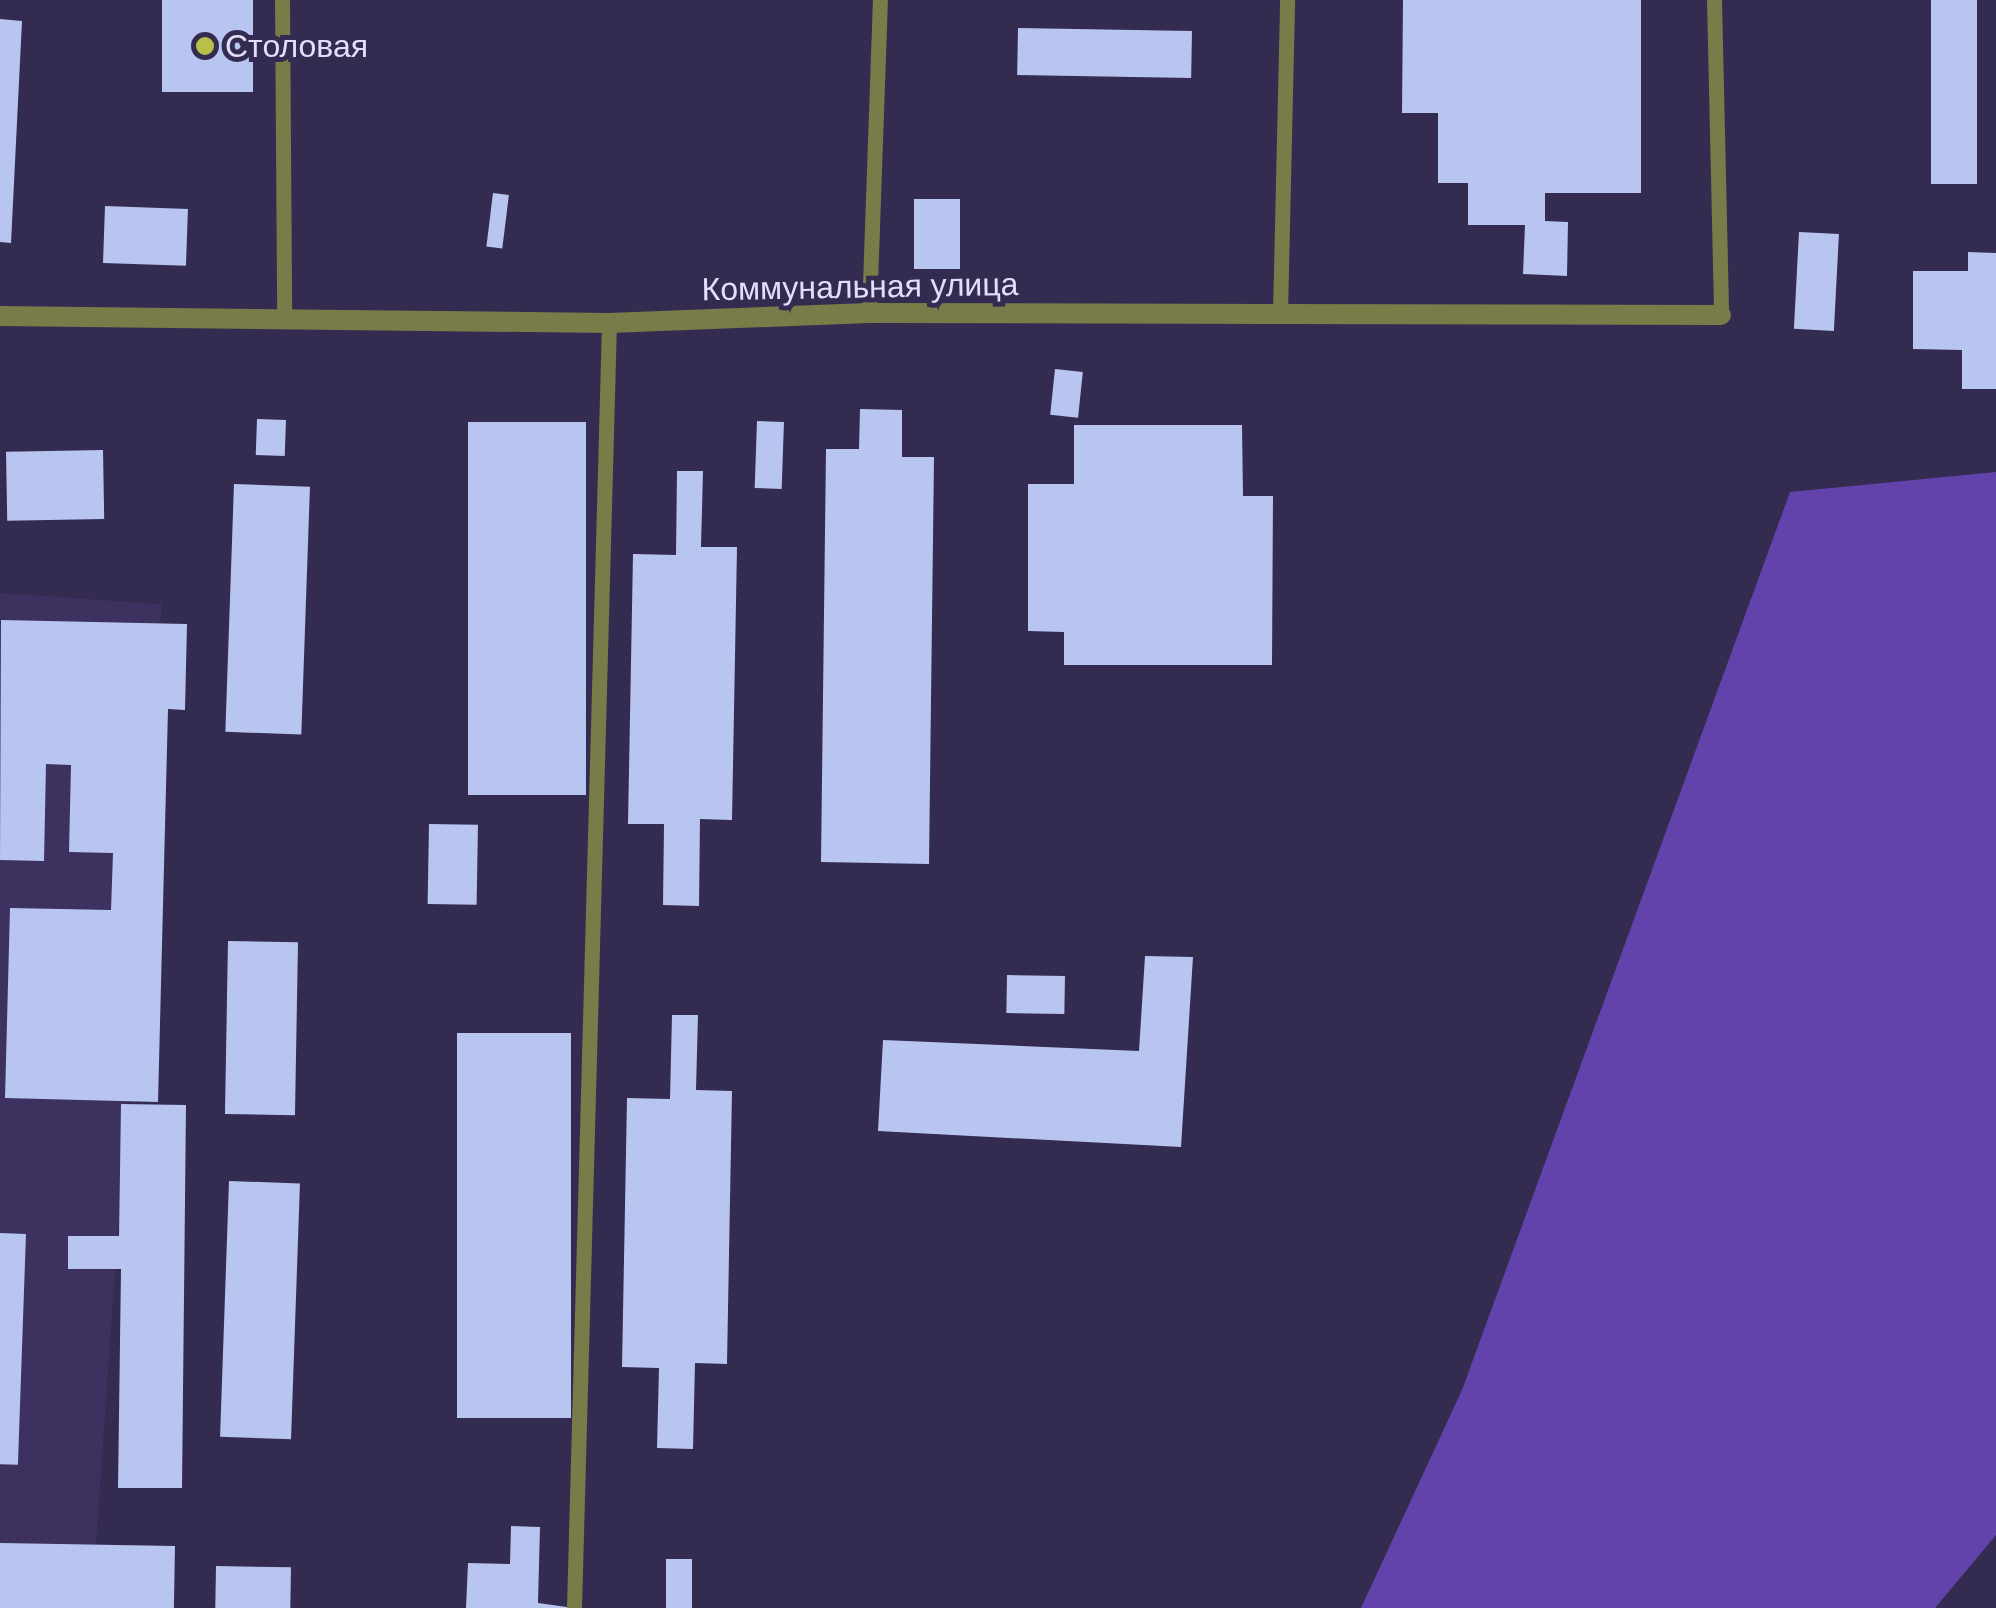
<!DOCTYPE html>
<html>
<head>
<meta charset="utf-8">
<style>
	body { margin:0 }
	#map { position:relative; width:1996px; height:1608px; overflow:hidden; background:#342b51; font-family:"DM Sans",sans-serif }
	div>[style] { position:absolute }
	.built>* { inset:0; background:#3d325f; transform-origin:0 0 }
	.forest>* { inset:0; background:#6243ab }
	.building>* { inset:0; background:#b9c5f1; transform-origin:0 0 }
	.lane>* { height:15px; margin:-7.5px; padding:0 7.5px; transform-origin:7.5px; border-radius:7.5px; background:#777c49 }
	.street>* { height:20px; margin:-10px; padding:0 10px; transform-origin:10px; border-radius:10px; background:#777c49 }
	.dots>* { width:28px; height:28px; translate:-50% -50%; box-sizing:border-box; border:5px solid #342b51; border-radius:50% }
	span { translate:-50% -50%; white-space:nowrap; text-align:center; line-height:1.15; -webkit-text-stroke:10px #342b51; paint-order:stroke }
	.poi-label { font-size:32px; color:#e3dff8 }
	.left { translate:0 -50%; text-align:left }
	.street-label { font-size:32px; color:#e3dff8 }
</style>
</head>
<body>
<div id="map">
	<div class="built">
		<div style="left:0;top:593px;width:162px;height:1015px;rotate:4deg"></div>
	</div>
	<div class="forest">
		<div style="clip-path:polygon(1996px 472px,1996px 1535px,1935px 1608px,1361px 1608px,1462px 1390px,1790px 492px)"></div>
	</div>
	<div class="building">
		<div style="left:162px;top:0;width:91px;height:92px"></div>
		<div style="clip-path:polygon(1403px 0,1641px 0,1641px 193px,1545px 193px,1545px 221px,1568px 222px,1567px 276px,1523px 274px,1525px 225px,1468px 225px,1468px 183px,1438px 183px,1438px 113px,1402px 113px)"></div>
		<div style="left:1931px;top:0;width:46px;height:184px"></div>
		<div style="clip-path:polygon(0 19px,22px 21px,11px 243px,0 242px)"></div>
		<div style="left:1018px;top:28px;width:174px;height:47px;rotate:1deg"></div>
		<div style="left:493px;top:193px;width:16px;height:54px;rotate:7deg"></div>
		<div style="left:914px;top:199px;width:46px;height:70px"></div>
		<div style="left:105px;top:206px;width:83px;height:57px;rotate:2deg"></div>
		<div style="left:1799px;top:232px;width:40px;height:97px;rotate:3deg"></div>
		<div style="clip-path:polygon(1968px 252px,1996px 253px,1996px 389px,1962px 389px,1962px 350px,1913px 349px,1913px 271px,1968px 271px)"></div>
		<div style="left:1055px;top:369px;width:28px;height:46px;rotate:6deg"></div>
		<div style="clip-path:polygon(860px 409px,902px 410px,902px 457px,934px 457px,929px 864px,821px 862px,826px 449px,859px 449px)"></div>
		<div style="left:257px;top:419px;width:29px;height:36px;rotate:2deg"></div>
		<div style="left:757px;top:421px;width:27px;height:67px;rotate:2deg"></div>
		<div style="left:468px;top:422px;width:118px;height:373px"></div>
		<div style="clip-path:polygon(1074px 425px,1242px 425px,1243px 496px,1273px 496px,1272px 665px,1064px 665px,1064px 632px,1028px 631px,1028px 484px,1074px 484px)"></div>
		<div style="left:103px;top:450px;width:69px;height:97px;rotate:89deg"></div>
		<div style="clip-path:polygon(677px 471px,703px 471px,701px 547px,737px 547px,732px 820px,700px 819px,699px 906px,663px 905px,664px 824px,628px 824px,633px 554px,676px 555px)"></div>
		<div style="left:234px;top:484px;width:76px;height:248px;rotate:2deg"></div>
		<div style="clip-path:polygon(1px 620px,187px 624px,185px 710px,168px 709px,158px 1102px,5px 1098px,10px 908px,111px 910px,113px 853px,69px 852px,71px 765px,46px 764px,44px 861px,0 860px)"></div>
		<div style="left:429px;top:824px;width:49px;height:80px;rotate:1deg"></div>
		<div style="left:228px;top:941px;width:70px;height:173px;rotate:1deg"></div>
		<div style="clip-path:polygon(1145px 956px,1193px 957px,1181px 1147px,878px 1131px,883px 1040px,1139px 1051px)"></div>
		<div style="left:1007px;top:975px;width:58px;height:38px;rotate:1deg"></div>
		<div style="clip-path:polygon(672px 1015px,698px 1015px,696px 1090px,732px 1091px,727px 1364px,695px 1363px,693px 1449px,657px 1448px,659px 1368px,622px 1367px,627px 1098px,670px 1099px)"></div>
		<div style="left:571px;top:1033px;width:385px;height:114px;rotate:90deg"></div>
		<div style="clip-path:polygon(121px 1104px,186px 1105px,182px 1488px,118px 1488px,121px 1269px,68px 1269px,68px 1236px,119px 1236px)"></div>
		<div style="left:229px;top:1181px;width:71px;height:256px;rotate:2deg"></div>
		<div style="left:0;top:1233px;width:26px;height:231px;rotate:2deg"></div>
		<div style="clip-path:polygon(511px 1526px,540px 1527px,538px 1603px,574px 1608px,466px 1608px,468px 1563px,510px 1564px)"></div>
		<div style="left:0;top:1543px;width:175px;height:65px;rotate:1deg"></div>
		<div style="left:666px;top:1559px;width:26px;height:49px"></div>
		<div style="left:216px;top:1566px;width:75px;height:42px;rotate:1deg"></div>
	</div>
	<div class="lane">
		<div style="left:282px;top:0;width:314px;rotate:89.6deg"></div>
		<div style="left:1714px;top:0;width:315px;rotate:88.7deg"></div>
		<div style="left:869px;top:313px;width:313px;rotate:-88deg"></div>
		<div style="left:1280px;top:314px;width:314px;rotate:-88.7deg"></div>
		<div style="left:574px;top:1608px;width:1285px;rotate:-88.44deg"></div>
	</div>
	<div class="street">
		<div style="left:0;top:316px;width:609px;rotate:0.66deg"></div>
		<div style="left:609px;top:323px;width:260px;rotate:-2.2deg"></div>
		<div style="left:869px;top:313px;width:852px;rotate:0.13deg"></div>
	</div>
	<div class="dots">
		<div style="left:205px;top:46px;background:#b8c147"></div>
	</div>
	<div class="poi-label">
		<span class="left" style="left:225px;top:46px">Столовая</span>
	</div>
	<div class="street-label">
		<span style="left:860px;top:287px;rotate:-1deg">Коммунальная улица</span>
	</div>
</div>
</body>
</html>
